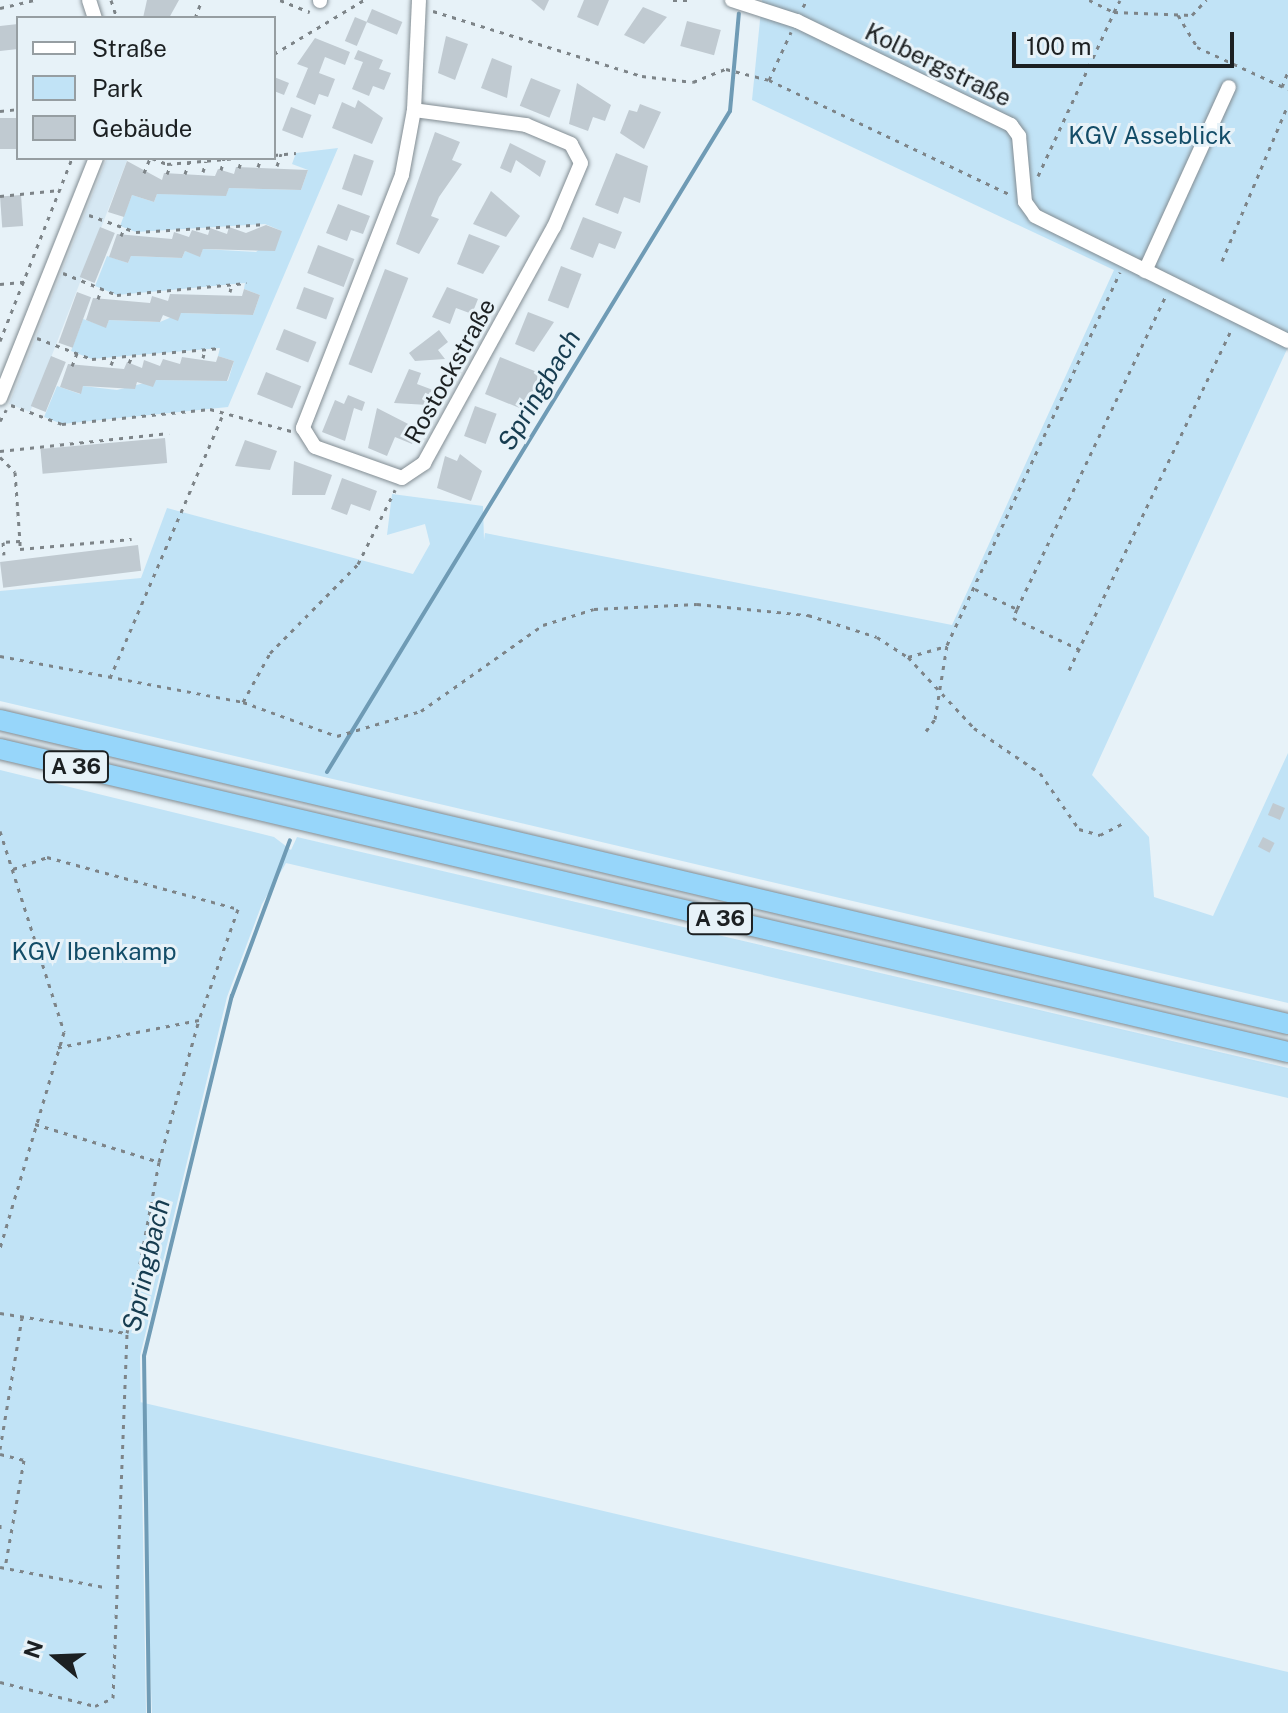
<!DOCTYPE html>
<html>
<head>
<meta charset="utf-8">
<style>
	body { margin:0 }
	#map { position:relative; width:1288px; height:1713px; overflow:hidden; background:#e7f2f8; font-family:"Public Sans",sans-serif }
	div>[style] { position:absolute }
	.built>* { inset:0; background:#d6e8f3 }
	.green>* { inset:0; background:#c1e3f6 }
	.stream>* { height:4px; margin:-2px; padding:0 2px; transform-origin:2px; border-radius:2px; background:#6f9bb5 }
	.building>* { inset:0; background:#c0cad1; transform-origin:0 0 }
	.path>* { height:3px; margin-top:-1.5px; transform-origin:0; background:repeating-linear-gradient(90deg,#7d8488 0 4px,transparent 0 10px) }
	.roads { filter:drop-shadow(0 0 2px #828c92) drop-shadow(0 0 2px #828c92) }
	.minor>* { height:14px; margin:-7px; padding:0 7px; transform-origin:7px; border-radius:7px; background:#fff }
	.highway>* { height:20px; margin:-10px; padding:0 10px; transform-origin:10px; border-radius:10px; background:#97d6fa }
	span { translate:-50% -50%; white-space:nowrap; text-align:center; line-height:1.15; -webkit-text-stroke:6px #e7f2f8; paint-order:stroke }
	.shield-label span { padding:2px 6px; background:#e7f2f8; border:2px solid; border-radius:6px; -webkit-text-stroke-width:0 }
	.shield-label { font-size:22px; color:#1c2022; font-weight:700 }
	.street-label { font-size:24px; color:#1c2022 }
	.park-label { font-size:24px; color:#134d68 }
	.water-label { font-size:26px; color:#163c50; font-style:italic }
	.legend { position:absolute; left:16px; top:16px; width:260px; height:144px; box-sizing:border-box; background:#e7f2f8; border:2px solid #969ea2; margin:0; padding:10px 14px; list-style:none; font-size:24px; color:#1c2022 }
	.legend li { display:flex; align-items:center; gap:16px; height:40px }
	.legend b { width:40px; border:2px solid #969ea2 }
	.north { position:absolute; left:16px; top:1617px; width:80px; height:80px; -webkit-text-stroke:6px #e7f2f8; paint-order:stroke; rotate:289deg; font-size:22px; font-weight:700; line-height:32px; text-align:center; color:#1c2022 }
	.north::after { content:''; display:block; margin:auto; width:28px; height:36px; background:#1c2022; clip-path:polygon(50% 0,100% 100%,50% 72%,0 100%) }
	.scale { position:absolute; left:1012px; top:32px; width:222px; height:36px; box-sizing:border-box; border:4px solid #1c2022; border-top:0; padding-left:10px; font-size:24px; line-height:28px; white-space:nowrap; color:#1c2022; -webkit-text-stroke:6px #e7f2f8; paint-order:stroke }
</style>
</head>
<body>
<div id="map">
	<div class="built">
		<div style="clip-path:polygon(107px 158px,128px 158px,30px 412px,9px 404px)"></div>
	</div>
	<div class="green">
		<div style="clip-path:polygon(762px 0,1288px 0,1288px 347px,1092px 775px,1149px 837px,1154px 897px,1213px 916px,1288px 753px,1288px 1003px,0 701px,0 591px,141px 578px,167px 508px,413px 574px,430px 544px,425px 524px,387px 535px,392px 494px,483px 506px,484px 540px,485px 533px,952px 625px,1114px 270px,752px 100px)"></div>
		<div style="clip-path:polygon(338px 148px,228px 407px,62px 424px,44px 417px,57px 386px,80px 394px,83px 386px,117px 390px,156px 380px,228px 381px,234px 361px,218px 356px,220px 348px,92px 359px,71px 351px,83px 319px,106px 327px,109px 320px,160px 322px,181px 313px,253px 315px,260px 295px,244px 289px,245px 283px,117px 295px,95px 286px,107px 256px,128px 263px,131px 256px,182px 258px,185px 251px,200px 256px,203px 249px,256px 252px,282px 231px,265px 224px,136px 232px,120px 226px,132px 195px,154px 202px,157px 194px,226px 195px,229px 188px,301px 190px,308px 170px,292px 164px,296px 153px)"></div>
		<div style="clip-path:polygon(0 770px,274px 837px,291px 850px,297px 837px,1288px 1068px,1288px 1098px,286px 863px,262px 904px,227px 997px,140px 1356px,146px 1713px,0 1713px)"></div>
		<div style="clip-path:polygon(140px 1402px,1288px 1672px,1288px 1713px,152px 1713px)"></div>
	</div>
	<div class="stream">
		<div style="left:327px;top:772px;width:774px;rotate:-58.63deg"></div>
		<div style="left:730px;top:111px;width:98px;rotate:-84.8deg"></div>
		<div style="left:149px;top:1713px;width:357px;rotate:-90.8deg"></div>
		<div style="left:144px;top:1356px;width:371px;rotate:-76.3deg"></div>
		<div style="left:232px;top:996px;width:166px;rotate:-69.6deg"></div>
	</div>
	<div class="building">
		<div style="clip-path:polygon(147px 0,179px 0,169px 18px,143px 18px)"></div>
		<div style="clip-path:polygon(531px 0,549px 0,544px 11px)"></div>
		<div style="clip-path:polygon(584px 0,609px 0,598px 26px,577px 17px)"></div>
		<div style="clip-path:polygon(643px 7px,667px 17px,644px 44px,624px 35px)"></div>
		<div style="left:372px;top:9px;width:33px;height:14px;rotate:23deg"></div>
		<div style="left:355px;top:17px;width:13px;height:26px;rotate:23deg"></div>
		<div style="left:687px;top:21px;width:35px;height:26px;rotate:15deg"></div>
		<div style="clip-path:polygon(18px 24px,18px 49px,0 51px,0 26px)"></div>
		<div style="clip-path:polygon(446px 36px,468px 44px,455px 80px,438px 73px)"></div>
		<div style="clip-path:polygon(315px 38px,350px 52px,345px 65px,325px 57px,319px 73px,335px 79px,328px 97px,319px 94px,315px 105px,296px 97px,308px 68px,297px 64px)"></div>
		<div style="clip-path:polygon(358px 50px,383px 60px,379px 69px,391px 73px,384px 90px,373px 86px,369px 96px,352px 89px,363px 62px,354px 59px)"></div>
		<div style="clip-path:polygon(492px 58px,512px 66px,507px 98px,481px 88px)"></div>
		<div style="clip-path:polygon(274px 77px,289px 83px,284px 95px,274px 91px)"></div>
		<div style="left:531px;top:78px;width:32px;height:30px;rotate:22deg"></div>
		<div style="clip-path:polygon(577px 83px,611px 105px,605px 121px,593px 117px,588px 131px,569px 124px)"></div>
		<div style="clip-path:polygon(358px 100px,383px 118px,372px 144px,332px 128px,342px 102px,355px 108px)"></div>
		<div style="clip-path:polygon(640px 104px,661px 112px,644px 149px,620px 133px,629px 110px,637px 112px)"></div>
		<div style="left:291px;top:107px;width:22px;height:25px;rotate:21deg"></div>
		<div style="left:18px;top:118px;width:31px;height:18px;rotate:90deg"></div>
		<div style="clip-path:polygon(435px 132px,460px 142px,452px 160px,462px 164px,439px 197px,431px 216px,439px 219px,419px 254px,396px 244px)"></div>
		<div style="clip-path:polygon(510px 143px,546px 161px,540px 177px,516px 160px,511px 173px,500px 168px)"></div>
		<div style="clip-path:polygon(616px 153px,648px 166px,640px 203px,624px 197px,618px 214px,595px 205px)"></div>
		<div style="left:354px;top:154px;width:21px;height:37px;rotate:19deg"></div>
		<div style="clip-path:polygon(127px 161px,162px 180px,164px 173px,215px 176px,218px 169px,234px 174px,236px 167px,308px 170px,301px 190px,229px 188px,226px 196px,157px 194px,154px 202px,132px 195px,124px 217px,108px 212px)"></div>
		<div style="clip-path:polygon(491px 191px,520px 216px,506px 237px,473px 224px)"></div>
		<div style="left:21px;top:195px;width:31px;height:21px;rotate:86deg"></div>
		<div style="clip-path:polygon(338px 204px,370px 216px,363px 234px,351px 230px,347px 241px,326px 233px)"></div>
		<div style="clip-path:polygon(583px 217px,622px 232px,615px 249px,599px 243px,593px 258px,570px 249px)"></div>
		<div style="clip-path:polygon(266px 225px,282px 231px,275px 251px,203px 249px,200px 257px,185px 251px,182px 258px,131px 256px,128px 263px,109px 257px,117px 234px,172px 239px,174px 232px,189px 237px,192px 230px,208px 235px,210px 228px,227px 234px,229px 227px,246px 233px)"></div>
		<div style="left:100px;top:227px;width:16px;height:54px;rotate:22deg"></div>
		<div style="clip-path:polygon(469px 234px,500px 246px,483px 274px,457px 264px)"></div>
		<div style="left:318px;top:245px;width:39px;height:30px;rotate:21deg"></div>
		<div style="left:561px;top:266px;width:22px;height:37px;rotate:21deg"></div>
		<div style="left:385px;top:269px;width:25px;height:102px;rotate:21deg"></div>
		<div style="left:304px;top:287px;width:32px;height:23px;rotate:20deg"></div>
		<div style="clip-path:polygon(447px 287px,478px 299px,472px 314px,456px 308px,450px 324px,432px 317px)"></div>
		<div style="clip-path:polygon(244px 289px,260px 295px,253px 315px,181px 313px,178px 321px,163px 315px,160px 322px,109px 320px,106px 328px,86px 320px,93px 298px,150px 303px,152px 296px,168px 301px,170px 294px,242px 296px)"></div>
		<div style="left:77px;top:292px;width:15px;height:54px;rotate:20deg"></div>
		<div style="clip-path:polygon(528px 312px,554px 322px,534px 352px,515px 344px)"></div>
		<div style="left:284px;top:329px;width:35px;height:22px;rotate:22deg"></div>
		<div style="clip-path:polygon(439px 330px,448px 342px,438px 350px,445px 359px,415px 361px,409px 353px)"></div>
		<div style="left:51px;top:356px;width:16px;height:54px;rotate:22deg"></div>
		<div style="clip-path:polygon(218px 356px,234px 361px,227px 381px,156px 380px,153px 387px,137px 382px,135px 389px,83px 386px,81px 394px,60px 387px,68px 364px,124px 369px,127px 362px,142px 368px,144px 360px,160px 366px,163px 359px,180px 364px,182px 357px,216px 362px)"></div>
		<div style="left:500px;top:357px;width:46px;height:40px;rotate:22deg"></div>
		<div style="clip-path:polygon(409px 369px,421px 373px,417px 384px,433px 390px,428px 405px,394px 403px)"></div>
		<div style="left:266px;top:372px;width:38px;height:24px;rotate:22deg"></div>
		<div style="clip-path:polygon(348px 395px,365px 402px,362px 411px,354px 408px,345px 441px,322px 432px,335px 400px,344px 404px)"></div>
		<div style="left:475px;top:406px;width:23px;height:32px;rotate:20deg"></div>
		<div style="clip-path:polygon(377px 408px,418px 429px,412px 444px,395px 437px,387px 456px,368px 448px)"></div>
		<div style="left:165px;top:438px;width:25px;height:125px;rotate:85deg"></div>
		<div style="clip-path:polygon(245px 440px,277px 451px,270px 470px,235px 466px)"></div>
		<div style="clip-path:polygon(460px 454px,482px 471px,471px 501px,437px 488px,445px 456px,457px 461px)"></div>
		<div style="clip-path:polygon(294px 461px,332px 475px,325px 495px,292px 495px)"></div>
		<div style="clip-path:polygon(342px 478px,377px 491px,370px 511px,351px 504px,347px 515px,331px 509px)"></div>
		<div style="left:138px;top:545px;width:26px;height:139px;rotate:83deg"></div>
		<div style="left:1273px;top:803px;width:13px;height:13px;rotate:23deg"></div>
		<div style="left:1263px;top:837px;width:13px;height:11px;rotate:27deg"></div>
	</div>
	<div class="path">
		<div style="left:111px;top:0;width:19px;rotate:72deg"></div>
		<div style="left:280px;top:0;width:32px;rotate:22deg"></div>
		<div style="left:673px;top:0;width:18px"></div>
		<div style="left:1089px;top:0;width:28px;rotate:26deg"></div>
		<div style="left:1114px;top:12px;width:13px;rotate:-63deg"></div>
		<div style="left:803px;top:7px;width:8px;rotate:-60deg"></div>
		<div style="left:0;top:8px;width:36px;rotate:-13deg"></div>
		<div style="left:433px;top:11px;width:219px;rotate:17.3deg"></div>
		<div style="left:642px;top:76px;width:51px;rotate:6.7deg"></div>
		<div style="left:693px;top:82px;width:35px;rotate:-22deg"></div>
		<div style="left:726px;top:69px;width:44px;rotate:14.3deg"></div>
		<div style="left:769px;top:80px;width:266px;rotate:25.4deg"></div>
		<div style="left:1178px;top:15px;width:37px;rotate:59deg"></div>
		<div style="left:1197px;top:47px;width:100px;rotate:24.8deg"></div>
		<div style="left:195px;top:18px;width:19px;rotate:-69deg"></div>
		<div style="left:274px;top:54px;width:105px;rotate:-31deg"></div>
		<div style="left:769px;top:80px;width:53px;rotate:-65.4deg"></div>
		<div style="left:1282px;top:87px;width:17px;rotate:-69deg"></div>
		<div style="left:0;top:111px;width:18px;rotate:-6deg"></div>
		<div style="left:274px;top:155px;width:22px;rotate:-5deg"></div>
		<div style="left:152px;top:158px;width:16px;rotate:22deg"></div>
		<div style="left:167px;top:164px;width:71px;rotate:-4.8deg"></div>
		<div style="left:277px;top:166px;width:13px;rotate:-72deg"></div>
		<div style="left:258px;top:167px;width:9px;rotate:-72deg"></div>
		<div style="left:239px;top:168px;width:10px;rotate:-73deg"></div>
		<div style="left:221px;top:170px;width:11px;rotate:-75deg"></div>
		<div style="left:203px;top:172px;width:11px;rotate:-75deg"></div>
		<div style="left:144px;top:173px;width:16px;rotate:-68deg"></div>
		<div style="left:167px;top:174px;width:11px;rotate:-68deg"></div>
		<div style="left:185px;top:174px;width:13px;rotate:-72deg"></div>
		<div style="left:1038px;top:176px;width:181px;rotate:-65.1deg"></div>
		<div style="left:1114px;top:12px;width:78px;rotate:2.2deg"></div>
		<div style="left:1192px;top:15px;width:21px;rotate:-47deg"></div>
		<div style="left:0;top:196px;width:60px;rotate:-5.7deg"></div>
		<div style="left:89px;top:215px;width:50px;rotate:19.9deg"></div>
		<div style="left:136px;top:232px;width:130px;rotate:-3.5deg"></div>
		<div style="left:121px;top:236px;width:9px;rotate:-69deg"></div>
		<div style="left:1222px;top:261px;width:169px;rotate:-67.1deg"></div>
		<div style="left:63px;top:273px;width:58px;rotate:22.2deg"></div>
		<div style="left:117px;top:295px;width:130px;rotate:-5.3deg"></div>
		<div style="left:0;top:284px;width:25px;rotate:-5deg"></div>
		<div style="left:230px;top:292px;width:8px;rotate:-76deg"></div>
		<div style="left:98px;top:299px;width:10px;rotate:-73deg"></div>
		<div style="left:37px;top:338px;width:59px;rotate:20.9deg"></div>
		<div style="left:92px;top:359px;width:129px;rotate:-4.9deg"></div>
		<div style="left:0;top:341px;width:197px;rotate:-68.5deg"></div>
		<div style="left:203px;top:358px;width:9px;rotate:-77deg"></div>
		<div style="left:129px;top:363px;width:8px;rotate:-67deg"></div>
		<div style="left:111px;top:365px;width:9px;rotate:-69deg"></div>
		<div style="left:72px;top:366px;width:14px;rotate:-69deg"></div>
		<div style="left:11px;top:405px;width:54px;rotate:20.4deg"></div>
		<div style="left:62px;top:424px;width:149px;rotate:-5.8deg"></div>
		<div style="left:210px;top:409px;width:84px;rotate:15.2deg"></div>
		<div style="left:0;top:421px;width:13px;rotate:-61deg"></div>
		<div style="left:0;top:451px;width:170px;rotate:-6.1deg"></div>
		<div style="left:0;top:457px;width:21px;rotate:45deg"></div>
		<div style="left:15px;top:472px;width:69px;rotate:85.9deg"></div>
		<div style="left:20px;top:541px;width:20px;rotate:177deg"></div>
		<div style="left:20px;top:541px;width:8px;rotate:90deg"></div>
		<div style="left:20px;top:549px;width:112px;rotate:-5.1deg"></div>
		<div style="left:3px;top:542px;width:13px;rotate:86deg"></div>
		<div style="left:975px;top:589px;width:47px;rotate:25.5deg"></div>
		<div style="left:1017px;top:609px;width:345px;rotate:-64.6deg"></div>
		<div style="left:1017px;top:609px;width:10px;rotate:114deg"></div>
		<div style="left:1013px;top:618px;width:73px;rotate:25.2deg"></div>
		<div style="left:0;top:656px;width:247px;rotate:10.7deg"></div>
		<div style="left:243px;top:702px;width:100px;rotate:19.9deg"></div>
		<div style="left:337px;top:736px;width:88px;rotate:-16.6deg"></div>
		<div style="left:421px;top:711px;width:149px;rotate:-35.2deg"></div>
		<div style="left:543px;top:625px;width:53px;rotate:-17.4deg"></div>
		<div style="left:594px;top:609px;width:103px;rotate:-2.8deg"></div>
		<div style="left:697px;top:604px;width:112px;rotate:5.7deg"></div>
		<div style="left:808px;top:615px;width:72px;rotate:17.7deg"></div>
		<div style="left:877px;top:637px;width:37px;rotate:33deg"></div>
		<div style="left:908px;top:657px;width:97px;rotate:47.1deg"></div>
		<div style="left:974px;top:728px;width:80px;rotate:34.3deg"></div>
		<div style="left:1040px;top:773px;width:68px;rotate:55.1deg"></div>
		<div style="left:1079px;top:829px;width:22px;rotate:16deg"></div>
		<div style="left:1100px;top:835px;width:28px;rotate:-27deg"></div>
		<div style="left:908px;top:657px;width:40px;rotate:-16deg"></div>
		<div style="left:1069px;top:670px;width:379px;rotate:-64.5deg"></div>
		<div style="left:110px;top:678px;width:284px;rotate:-66.8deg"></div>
		<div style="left:243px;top:702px;width:56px;rotate:-61.1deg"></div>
		<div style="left:270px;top:653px;width:125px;rotate:-45.3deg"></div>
		<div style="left:358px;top:564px;width:83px;rotate:-63.4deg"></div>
		<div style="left:926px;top:731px;width:15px;rotate:-53deg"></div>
		<div style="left:935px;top:719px;width:75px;rotate:-80.8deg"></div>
		<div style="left:947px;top:645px;width:411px;rotate:-65.1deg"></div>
		<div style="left:0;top:831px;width:211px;rotate:72.3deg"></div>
		<div style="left:64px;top:1032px;width:225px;rotate:106.5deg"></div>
		<div style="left:13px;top:869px;width:36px;rotate:-19deg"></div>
		<div style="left:47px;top:857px;width:198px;rotate:15.2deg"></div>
		<div style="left:238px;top:909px;width:118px;rotate:109.4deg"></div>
		<div style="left:35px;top:1124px;width:130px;rotate:17deg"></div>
		<div style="left:159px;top:1162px;width:148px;rotate:-74.3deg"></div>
		<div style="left:199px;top:1020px;width:147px;rotate:169deg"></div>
		<div style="left:0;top:1313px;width:128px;rotate:9deg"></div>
		<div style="left:0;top:1449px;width:133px;rotate:-80.5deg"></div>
		<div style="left:0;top:1454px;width:25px;rotate:14deg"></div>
		<div style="left:24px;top:1460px;width:110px;rotate:100deg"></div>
		<div style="left:0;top:1524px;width:6px;rotate:90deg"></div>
		<div style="left:0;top:1567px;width:106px;rotate:10.9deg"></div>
		<div style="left:0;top:1682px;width:98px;rotate:14.2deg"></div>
		<div style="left:95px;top:1706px;width:20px;rotate:-24deg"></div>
		<div style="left:113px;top:1698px;width:365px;rotate:-87.8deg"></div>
		<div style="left:127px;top:1333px;width:174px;rotate:-79.4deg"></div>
	</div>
	<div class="roads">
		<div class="minor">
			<div style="left:89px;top:0;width:19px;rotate:72deg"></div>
			<div style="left:732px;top:0;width:68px;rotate:17.9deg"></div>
			<div style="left:797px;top:21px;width:238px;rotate:25.9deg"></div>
			<div style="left:1011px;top:125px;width:14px;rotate:54deg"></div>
			<div style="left:1019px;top:136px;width:66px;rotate:84.8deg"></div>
			<div style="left:1025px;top:202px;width:17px;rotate:54deg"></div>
			<div style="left:1035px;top:216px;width:282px;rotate:26.3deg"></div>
			<div style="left:320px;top:1px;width:1px;rotate:-90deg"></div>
			<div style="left:414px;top:110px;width:66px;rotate:100.5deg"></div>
			<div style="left:402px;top:175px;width:272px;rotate:111.4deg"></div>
			<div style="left:303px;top:428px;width:22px;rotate:58deg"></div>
			<div style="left:315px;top:447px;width:92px;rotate:19.6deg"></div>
			<div style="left:402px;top:478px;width:27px;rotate:-34deg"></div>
			<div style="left:424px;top:463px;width:269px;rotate:-61.2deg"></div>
			<div style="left:554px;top:227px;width:69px;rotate:-67.1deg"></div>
			<div style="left:581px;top:163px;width:21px;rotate:-118deg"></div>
			<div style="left:571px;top:144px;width:49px;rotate:-157.1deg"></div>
			<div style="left:526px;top:125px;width:113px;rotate:-172.4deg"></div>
			<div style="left:414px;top:110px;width:110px;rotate:-87.4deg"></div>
			<div style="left:1145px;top:271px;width:202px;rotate:-65.5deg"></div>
			<div style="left:0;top:398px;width:258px;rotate:-68.2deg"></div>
		</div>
		<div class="highway">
			<div style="left:0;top:720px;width:1323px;rotate:13.28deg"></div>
			<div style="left:0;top:749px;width:1323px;rotate:13.24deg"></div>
		</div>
	</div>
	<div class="shield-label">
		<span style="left:76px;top:767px">A 36</span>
		<span style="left:720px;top:919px">A 36</span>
	</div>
	<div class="street-label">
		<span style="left:938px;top:65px;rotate:26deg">Kolbergstraße</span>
		<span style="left:450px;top:371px;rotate:-61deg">Rostockstraße</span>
	</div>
	<div class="park-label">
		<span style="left:1150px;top:136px">KGV Asseblick</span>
		<span style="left:94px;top:952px">KGV Ibenkamp</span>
	</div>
	<div class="water-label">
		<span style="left:539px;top:390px;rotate:-59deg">Springbach</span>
		<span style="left:146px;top:1265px;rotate:-77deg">Springbach</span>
	</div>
	<ul class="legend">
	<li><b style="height:10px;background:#fff"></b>Straße</li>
	<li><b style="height:22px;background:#c1e3f6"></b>Park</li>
	<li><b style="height:22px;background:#c0cad1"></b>Gebäude</li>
	</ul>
	<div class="north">N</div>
	<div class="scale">100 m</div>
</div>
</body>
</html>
